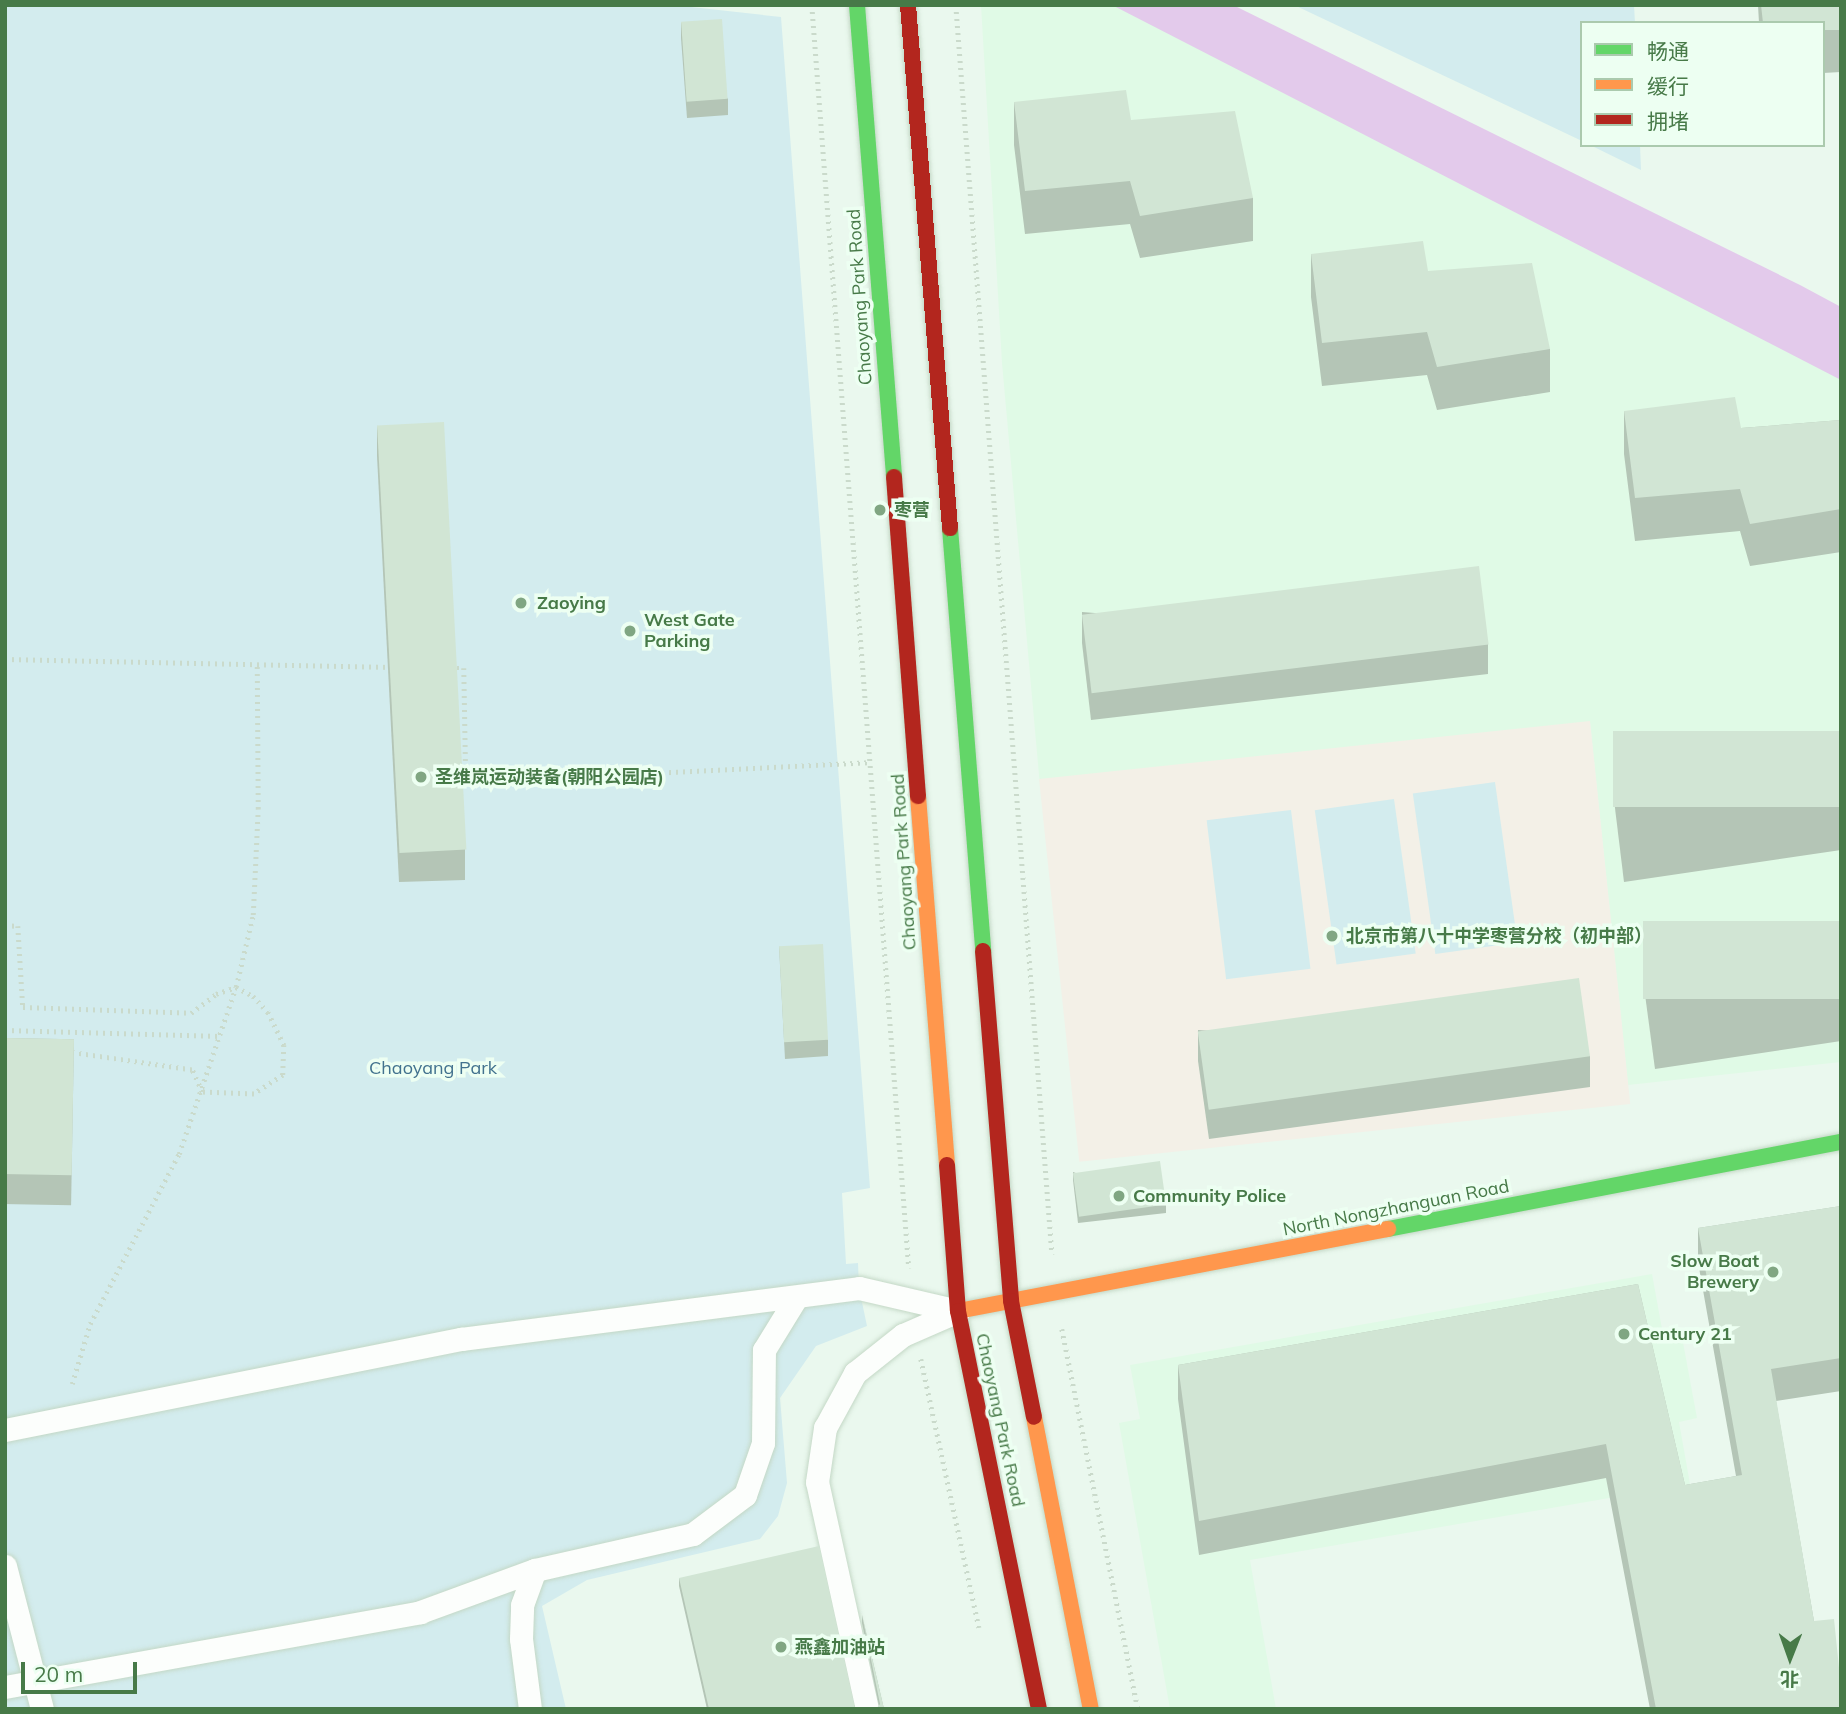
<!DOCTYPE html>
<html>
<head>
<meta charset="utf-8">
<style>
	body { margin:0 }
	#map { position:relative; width:1846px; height:1714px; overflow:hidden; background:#eaf8ee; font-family:Mulish,"Noto Sans SC",sans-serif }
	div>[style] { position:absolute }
	.residential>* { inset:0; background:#e0fae6 }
	.education>* { inset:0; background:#f3f0e7; transform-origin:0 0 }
	.green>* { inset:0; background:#d3ecee; transform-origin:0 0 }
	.water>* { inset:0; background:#e3caeb }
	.path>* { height:4.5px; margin-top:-2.25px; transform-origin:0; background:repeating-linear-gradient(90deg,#cadacb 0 2px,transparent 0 7px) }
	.roads { filter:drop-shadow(0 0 2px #c4d8c6) drop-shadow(0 0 2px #c4d8c6) }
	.lane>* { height:23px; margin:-11.5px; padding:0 11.5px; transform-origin:11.5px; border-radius:11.5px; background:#fcfefc }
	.fast>* { height:16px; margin:-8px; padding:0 8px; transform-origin:8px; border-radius:8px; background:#63d668 }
	.slow>* { height:16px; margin:-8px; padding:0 8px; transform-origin:8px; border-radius:8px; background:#ff974d }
	.jam>* { height:16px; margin:-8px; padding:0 8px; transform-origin:8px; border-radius:8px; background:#b3261e }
	.wall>* { inset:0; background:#b4c5b6; transform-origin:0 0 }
	.building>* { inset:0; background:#d1e5d4; transform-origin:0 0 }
	.dots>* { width:19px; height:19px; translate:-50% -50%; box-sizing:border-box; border:4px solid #edfff2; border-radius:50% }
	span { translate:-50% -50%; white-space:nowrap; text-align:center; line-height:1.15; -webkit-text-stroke:7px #edfff2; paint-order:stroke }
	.street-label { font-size:18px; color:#477a48 }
	.poi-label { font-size:18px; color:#477a48; font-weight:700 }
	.left { translate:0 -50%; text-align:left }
	.right { translate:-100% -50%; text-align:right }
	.park-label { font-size:18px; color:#42728e }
	.frame { position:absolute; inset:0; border:7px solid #477a48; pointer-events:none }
	.legend { position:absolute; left:1580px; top:21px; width:245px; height:126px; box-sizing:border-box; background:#edfff2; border:2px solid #abcaae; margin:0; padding:9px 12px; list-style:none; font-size:21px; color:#477a48 }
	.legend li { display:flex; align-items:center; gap:14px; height:35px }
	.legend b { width:35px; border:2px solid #abcaae }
	.north { position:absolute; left:1755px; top:1623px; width:70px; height:70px; -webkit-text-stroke:5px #edfff2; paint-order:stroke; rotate:181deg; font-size:19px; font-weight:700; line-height:28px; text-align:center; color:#477a48 }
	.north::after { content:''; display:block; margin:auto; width:24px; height:32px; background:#477a48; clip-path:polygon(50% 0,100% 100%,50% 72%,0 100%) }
	.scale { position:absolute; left:21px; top:1662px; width:116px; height:32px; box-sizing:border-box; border:4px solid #477a48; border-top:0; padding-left:9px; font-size:21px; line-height:24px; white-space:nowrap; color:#477a48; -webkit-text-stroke:5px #edfff2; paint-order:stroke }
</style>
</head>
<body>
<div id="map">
	<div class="residential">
		<div style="clip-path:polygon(981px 5px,1169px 5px,1841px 325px,1841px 1062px,1628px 1085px,1590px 722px,1040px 786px,1002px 363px)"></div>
		<div style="clip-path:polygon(1652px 1274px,1664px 1340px,1682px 1337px,1697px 1418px,1679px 1422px,1690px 1484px,1250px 1560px,1276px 1709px,1170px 1709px,1119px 1423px,1140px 1419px,1130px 1365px)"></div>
	</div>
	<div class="education">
		<div style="left:1590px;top:721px;width:385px;height:554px;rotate:84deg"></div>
	</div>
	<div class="green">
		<div style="clip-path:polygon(5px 5px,673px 5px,781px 17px,870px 1188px,842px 1193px,846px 1264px,858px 1263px,859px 1288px,867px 1326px,816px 1346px,780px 1398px,787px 1483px,778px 1516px,760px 1539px,587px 1580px,542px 1606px,566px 1709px,5px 1709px)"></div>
		<div style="clip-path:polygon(1294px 5px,1634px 5px,1635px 23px,1582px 23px,1582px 141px)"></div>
		<div style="clip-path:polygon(1590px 145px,1640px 145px,1641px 170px)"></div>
		<div style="left:1495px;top:782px;width:162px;height:83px;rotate:82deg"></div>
		<div style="left:1394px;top:799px;width:156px;height:80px;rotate:82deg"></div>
		<div style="left:1291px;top:810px;width:160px;height:85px;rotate:83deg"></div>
	</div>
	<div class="water">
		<div style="clip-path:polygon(1112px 5px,1233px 5px,1800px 285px,1841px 307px,1841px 380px)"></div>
	</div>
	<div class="path">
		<div style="left:812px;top:5px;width:1267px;rotate:85.61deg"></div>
		<div style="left:956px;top:5px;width:1253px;rotate:85.6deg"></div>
		<div style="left:5px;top:659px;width:387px;rotate:1.2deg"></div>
		<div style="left:450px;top:668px;width:14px"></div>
		<div style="left:464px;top:668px;width:114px;rotate:89deg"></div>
		<div style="left:466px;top:782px;width:403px;rotate:-2.8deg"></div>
		<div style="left:5px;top:925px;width:13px;rotate:4deg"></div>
		<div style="left:18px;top:926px;width:81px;rotate:86.5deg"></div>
		<div style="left:23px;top:1007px;width:168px;rotate:2deg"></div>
		<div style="left:191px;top:1013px;width:31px;rotate:-37deg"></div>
		<div style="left:216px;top:994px;width:21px;rotate:-19deg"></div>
		<div style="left:236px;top:987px;width:19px;rotate:28deg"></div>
		<div style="left:253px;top:996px;width:22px;rotate:47deg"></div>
		<div style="left:268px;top:1012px;width:37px;rotate:64deg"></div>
		<div style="left:284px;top:1045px;width:30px;rotate:92deg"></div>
		<div style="left:283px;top:1075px;width:35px;rotate:147deg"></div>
		<div style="left:254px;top:1094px;width:52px;rotate:-177.8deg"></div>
		<div style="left:202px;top:1092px;width:24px;rotate:-114deg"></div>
		<div style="left:192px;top:1070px;width:124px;rotate:-171.7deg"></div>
		<div style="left:5px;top:1030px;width:216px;rotate:1.6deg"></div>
		<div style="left:1062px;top:1329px;width:388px;rotate:78.7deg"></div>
		<div style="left:921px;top:1359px;width:275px;rotate:77.8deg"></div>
		<div style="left:72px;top:1384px;width:63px;rotate:-73.3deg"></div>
		<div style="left:90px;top:1324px;width:192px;rotate:-62.4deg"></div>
		<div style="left:179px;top:1154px;width:176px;rotate:-71.2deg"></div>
		<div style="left:236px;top:987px;width:74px;rotate:-76.7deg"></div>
		<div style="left:253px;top:915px;width:106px;rotate:-87.3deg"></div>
		<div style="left:258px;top:809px;width:144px;rotate:-90.4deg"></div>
	</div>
	<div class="roads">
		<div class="lane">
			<div style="left:5px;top:1430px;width:465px;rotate:-11.3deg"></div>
			<div style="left:461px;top:1339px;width:401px;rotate:-7.3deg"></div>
			<div style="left:859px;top:1288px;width:102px;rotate:13.1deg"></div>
			<div style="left:5px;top:1566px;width:148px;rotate:75.5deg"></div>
			<div style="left:5px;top:1687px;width:422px;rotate:-10.2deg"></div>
			<div style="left:420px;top:1612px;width:122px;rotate:-20.1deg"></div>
			<div style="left:530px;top:1709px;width:71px;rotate:-97.3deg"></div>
			<div style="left:521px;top:1639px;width:34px;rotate:-88deg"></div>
			<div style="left:522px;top:1605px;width:37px;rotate:-70deg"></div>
			<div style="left:535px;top:1570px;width:162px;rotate:-12.8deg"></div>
			<div style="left:693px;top:1534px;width:65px;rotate:-36.9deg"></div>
			<div style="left:745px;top:1495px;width:55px;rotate:-70.9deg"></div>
			<div style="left:763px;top:1443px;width:93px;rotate:-89.4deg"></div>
			<div style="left:764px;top:1350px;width:61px;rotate:-58.4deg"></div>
			<div style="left:867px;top:1709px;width:232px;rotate:-102.4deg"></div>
			<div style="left:817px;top:1482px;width:55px;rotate:-81.6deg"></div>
			<div style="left:825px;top:1428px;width:63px;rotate:-61.4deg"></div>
			<div style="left:855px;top:1373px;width:61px;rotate:-38.4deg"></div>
			<div style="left:903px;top:1335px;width:60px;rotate:-23.6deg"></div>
		</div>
		<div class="fast">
			<div style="left:857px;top:5px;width:473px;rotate:85.5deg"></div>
			<div style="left:950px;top:528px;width:424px;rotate:85.5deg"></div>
			<div style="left:1388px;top:1229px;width:461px;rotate:-10.9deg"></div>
		</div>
		<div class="slow">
			<div style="left:918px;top:796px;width:370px;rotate:85.5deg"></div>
			<div style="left:958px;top:1311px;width:438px;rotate:-10.8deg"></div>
			<div style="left:1034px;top:1417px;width:298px;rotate:79deg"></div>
		</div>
		<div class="jam">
			<div style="left:908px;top:5px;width:525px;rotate:85.41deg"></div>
			<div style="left:894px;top:477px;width:320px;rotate:85.7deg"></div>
			<div style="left:983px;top:951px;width:351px;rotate:85.4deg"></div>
			<div style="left:1011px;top:1301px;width:118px;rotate:78.8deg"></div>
			<div style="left:947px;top:1165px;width:146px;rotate:85.7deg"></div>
			<div style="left:958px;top:1311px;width:406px;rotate:78.5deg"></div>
		</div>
	</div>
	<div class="wall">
		<div style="clip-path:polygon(1758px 5px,1841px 5px,1841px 72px,1823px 73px,1823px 23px,1759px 23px)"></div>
		<div style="clip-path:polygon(681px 22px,728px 99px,728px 115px,687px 118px,681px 38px)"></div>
		<div style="clip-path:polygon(1014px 102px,1131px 120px,1253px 198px,1253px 241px,1140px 258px,1130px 224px,1025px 234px,1014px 145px)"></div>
		<div style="clip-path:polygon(1311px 254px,1550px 349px,1550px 392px,1437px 410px,1427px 375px,1322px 386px,1311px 297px)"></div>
		<div style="clip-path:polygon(1624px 411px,1741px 428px,1841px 420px,1841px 552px,1750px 566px,1740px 531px,1635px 541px,1624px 454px)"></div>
		<div style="clip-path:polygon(377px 425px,465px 849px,465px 880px,399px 882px,377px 456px)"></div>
		<div style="clip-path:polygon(1082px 612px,1488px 644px,1488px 674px,1091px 720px,1082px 643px)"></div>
		<div style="clip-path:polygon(1841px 731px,1841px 850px,1624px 882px,1614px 800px,1614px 757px)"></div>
		<div style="clip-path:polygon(1841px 921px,1841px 1041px,1655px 1069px,1644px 987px,1644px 944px)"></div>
		<div style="clip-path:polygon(779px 946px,828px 1040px,828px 1056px,785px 1059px)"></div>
		<div style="clip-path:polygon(1198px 1030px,1590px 1056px,1590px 1087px,1209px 1139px,1198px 1061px)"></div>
		<div style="left:5px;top:1038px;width:69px;height:166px;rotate:1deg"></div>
		<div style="clip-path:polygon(1073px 1172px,1166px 1205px,1166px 1213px,1078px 1223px,1073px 1180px)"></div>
		<div style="clip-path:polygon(1841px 1206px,1841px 1391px,1776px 1401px,1814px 1621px,1841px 1709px,1650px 1709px,1606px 1478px,1199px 1555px,1178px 1399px,1178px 1365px,1638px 1284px,1685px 1485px,1736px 1476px,1698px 1262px,1698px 1228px)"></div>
		<div style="clip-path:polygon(679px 1578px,854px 1705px,856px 1709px,707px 1709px,679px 1586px)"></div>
		<div style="clip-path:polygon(862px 1615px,884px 1709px,879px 1706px,862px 1623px)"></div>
	</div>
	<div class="building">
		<div style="clip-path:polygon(1761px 5px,1841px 5px,1841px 30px,1823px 30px,1823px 23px,1763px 23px)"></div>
		<div style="left:722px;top:19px;width:80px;height:41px;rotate:86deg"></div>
		<div style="clip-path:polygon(1126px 90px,1131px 120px,1235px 111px,1253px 198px,1140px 216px,1130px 181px,1025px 191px,1014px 102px)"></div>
		<div style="clip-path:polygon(1423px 241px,1428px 271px,1532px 263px,1550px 349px,1437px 367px,1427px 332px,1322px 343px,1311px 254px)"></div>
		<div style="clip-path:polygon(1735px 397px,1741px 428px,1841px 420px,1841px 509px,1750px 524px,1740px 489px,1635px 498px,1624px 411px)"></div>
		<div style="left:444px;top:422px;width:428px;height:67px;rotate:87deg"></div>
		<div style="left:1479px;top:566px;width:79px;height:400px;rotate:83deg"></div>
		<div style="left:1841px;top:731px;width:76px;height:228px;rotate:90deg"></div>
		<div style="left:1841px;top:921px;width:78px;height:198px;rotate:90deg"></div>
		<div style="left:823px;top:944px;width:96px;height:44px;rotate:87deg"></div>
		<div style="left:1579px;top:978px;width:79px;height:385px;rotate:82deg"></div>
		<div style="left:5px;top:1038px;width:69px;height:136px;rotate:1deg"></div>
		<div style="left:1160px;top:1161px;width:44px;height:88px;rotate:82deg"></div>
		<div style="clip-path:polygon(1841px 1206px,1841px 1358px,1771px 1369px,1814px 1621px,1834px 1619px,1841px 1687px,1841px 1709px,1656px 1709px,1606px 1444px,1199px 1521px,1178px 1365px,1638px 1284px,1685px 1485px,1742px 1475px,1698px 1228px)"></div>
		<div style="clip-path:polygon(819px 1546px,854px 1705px,856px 1709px,709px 1709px,679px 1578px)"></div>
		<div style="clip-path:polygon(862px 1615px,884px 1709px,876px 1709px,880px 1704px)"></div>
	</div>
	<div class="dots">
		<div style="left:880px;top:510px;background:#80a682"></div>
		<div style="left:521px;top:603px;background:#80a682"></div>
		<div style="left:630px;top:631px;background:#80a682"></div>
		<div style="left:421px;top:777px;background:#80a682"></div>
		<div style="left:1332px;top:936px;background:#80a682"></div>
		<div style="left:1119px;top:1196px;background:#80a682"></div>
		<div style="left:1773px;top:1272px;background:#80a682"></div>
		<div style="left:1624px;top:1334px;background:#80a682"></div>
		<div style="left:781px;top:1647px;background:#80a682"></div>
	</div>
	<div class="street-label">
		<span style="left:860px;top:297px;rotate:-94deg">Chaoyang Park Road</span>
		<span style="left:904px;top:862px;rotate:-94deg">Chaoyang Park Road</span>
		<span style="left:1396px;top:1208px;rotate:-11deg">North Nongzhanguan Road</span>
		<span style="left:1000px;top:1420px;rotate:78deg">Chaoyang Park Road</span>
	</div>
	<div class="poi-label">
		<span class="left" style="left:894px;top:510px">枣营</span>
		<span class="left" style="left:537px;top:603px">Zaoying</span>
		<span class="left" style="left:644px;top:631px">West Gate<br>Parking</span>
		<span class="left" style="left:435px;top:777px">圣维岚运动装备(朝阳公园店)</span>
		<span class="left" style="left:1346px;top:936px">北京市第八十中学枣营分校（初中部）</span>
		<span class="left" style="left:1133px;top:1196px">Community Police</span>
		<span class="right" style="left:1759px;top:1272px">Slow Boat<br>Brewery</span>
		<span class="left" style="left:1638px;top:1334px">Century 21</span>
		<span class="left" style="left:795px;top:1647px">燕鑫加油站</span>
	</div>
	<div class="park-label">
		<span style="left:433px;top:1068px">Chaoyang Park</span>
	</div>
	<div class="frame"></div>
	<ul class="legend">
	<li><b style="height:9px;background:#63d668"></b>畅通</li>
	<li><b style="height:9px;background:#ff974d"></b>缓行</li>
	<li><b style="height:9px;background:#b3261e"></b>拥堵</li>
	</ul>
	<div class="north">北</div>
	<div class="scale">20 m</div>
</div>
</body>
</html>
